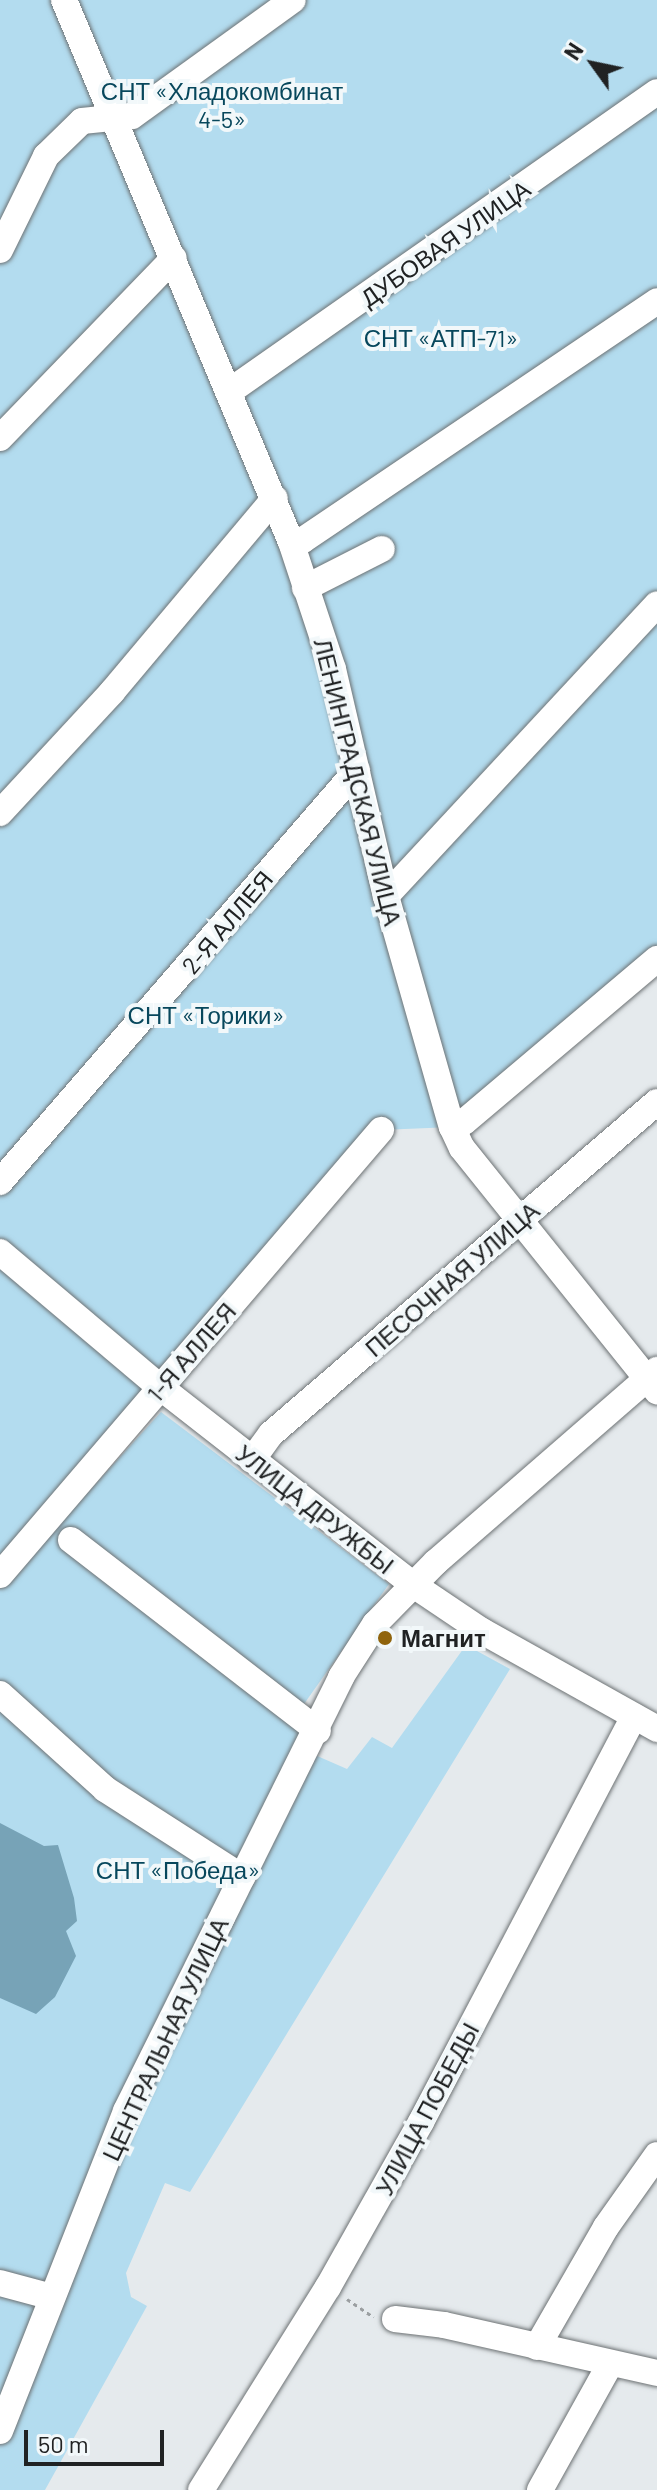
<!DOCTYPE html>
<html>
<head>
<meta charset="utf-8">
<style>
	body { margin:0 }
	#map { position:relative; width:657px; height:2490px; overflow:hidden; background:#e5eaed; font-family:Barlow,sans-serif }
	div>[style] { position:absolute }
	.green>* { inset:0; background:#b3dcef }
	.water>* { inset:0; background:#77a3b7 }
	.path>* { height:3px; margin-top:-1.5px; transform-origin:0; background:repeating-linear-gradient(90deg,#9b9fa1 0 4px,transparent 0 8px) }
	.roads { filter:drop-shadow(0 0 2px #6d7274) drop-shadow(0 0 2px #6d7274) }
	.minor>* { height:26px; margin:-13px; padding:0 13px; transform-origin:13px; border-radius:13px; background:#fff }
	.dots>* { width:22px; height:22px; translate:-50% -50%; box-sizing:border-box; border:4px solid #f2f8fa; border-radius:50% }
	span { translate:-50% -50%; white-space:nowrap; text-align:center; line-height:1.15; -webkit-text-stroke:8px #f2f8fa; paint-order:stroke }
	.park-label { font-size:24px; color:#07475c }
	.street-label { font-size:24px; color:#202223 }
	.poi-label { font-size:24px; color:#202223; font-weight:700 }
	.left { translate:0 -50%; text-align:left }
	.north { position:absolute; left:553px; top:24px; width:80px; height:80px; -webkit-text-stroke:6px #f2f8fa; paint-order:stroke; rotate:303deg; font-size:22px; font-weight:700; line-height:32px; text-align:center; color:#202223 }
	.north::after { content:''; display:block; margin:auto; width:28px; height:36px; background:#202223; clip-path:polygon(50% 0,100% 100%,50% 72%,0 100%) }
	.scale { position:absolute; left:24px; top:2430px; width:140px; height:36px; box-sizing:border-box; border:4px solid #202223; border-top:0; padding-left:10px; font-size:24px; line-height:28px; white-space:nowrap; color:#202223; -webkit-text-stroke:6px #f2f8fa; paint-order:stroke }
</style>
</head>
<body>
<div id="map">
	<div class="green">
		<div style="clip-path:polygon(0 0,657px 0,657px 959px,452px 1127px,381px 1130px,0 1575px)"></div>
		<div style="clip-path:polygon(161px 1412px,389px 1584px,304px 1704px,315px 1755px,347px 1769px,372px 1737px,392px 1748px,466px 1645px,510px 1669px,190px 2192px,165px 2183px,126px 2273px,131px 2297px,147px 2306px,45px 2490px,0 2490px,0 1589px)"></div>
	</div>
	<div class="water">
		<div style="clip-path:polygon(0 1823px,44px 1846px,58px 1845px,74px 1898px,77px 1921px,66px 1931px,76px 1956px,55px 1997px,36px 2014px,0 1998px)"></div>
	</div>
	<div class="path">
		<div style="left:347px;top:2299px;width:32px;rotate:34deg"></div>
	</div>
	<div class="roads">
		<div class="minor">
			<div style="left:64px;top:0;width:588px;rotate:67.28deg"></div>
			<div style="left:291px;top:542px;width:134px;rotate:71.7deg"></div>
			<div style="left:333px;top:669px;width:233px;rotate:76.9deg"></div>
			<div style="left:386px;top:896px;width:240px;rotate:74.1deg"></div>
			<div style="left:452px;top:1127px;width:23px;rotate:65deg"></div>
			<div style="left:462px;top:1148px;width:312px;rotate:51.3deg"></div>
			<div style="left:0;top:250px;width:105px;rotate:-63.9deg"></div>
			<div style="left:46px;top:156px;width:50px;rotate:-44.2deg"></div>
			<div style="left:82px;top:121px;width:50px;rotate:-5.7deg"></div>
			<div style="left:132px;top:116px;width:198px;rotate:-35.8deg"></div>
			<div style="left:230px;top:391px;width:521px;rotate:-35deg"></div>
			<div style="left:0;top:438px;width:250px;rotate:-46deg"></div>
			<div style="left:291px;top:542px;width:12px;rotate:-9deg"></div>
			<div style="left:303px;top:540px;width:427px;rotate:-34deg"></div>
			<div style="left:305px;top:588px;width:86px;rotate:-26.9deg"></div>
			<div style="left:0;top:813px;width:165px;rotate:-47.2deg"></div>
			<div style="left:112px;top:692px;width:253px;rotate:-50deg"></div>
			<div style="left:386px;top:896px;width:398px;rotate:-47.1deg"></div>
			<div style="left:452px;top:1127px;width:13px;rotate:-23deg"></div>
			<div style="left:464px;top:1122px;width:253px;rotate:-40.2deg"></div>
			<div style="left:0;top:1182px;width:545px;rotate:-49.09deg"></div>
			<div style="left:0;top:1252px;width:209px;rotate:40.2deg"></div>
			<div style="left:160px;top:1387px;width:323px;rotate:38deg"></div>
			<div style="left:415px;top:1586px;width:81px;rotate:33.9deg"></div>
			<div style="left:482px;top:1631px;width:201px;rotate:29.2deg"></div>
			<div style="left:252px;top:1460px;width:32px;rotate:-54deg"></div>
			<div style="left:271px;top:1434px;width:509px;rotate:-40.7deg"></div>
			<div style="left:71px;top:1540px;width:312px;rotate:37.7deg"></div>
			<div style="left:0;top:1575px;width:586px;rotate:-49.43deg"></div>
			<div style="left:0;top:1694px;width:142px;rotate:42.1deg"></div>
			<div style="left:105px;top:1789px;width:163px;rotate:32.7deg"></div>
			<div style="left:0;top:2283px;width:54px;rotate:15.1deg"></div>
			<div style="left:395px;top:2319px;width:49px;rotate:7deg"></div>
			<div style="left:444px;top:2325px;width:218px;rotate:12.7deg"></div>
			<div style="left:537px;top:2347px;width:138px;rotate:-60.1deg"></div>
			<div style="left:606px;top:2227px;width:88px;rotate:-54.7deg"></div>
			<div style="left:0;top:2431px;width:344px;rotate:-68.5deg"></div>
			<div style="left:126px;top:2111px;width:484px;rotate:-63.6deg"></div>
			<div style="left:341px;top:1677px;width:63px;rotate:-57.3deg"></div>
			<div style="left:375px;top:1624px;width:87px;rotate:-45.5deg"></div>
			<div style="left:436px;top:1562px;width:293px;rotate:-41deg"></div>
			<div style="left:201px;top:2490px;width:239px;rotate:-58deg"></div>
			<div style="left:328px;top:2287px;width:189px;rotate:-60.6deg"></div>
			<div style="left:421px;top:2122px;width:458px;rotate:-62.3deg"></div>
			<div style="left:540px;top:2490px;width:142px;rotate:-60.9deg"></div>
		</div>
	</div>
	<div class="dots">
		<div style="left:385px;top:1638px;background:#90640d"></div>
	</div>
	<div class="park-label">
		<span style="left:222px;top:105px">СНТ «Хладокомбинат<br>4-5»</span>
		<span style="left:441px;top:338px">СНТ «АТП-71»</span>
		<span style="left:206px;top:1015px">СНТ «Торики»</span>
		<span style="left:178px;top:1870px">СНТ «Победа»</span>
	</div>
	<div class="street-label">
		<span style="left:445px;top:243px;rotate:-35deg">ДУБОВАЯ УЛИЦА</span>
		<span style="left:358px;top:782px;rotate:76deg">ЛЕНИНГРАДСКАЯ УЛИЦА</span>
		<span style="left:227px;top:922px;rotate:-50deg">2-Я АЛЛЕЯ</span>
		<span style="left:452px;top:1279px;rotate:-41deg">ПЕСОЧНАЯ УЛИЦА</span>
		<span style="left:191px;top:1352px;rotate:-49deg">1-Я АЛЛЕЯ</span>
		<span style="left:315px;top:1509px;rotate:38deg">УЛИЦА ДРУЖБЫ</span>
		<span style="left:165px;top:2039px;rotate:-65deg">ЦЕНТРАЛЬНАЯ УЛИЦА</span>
		<span style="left:427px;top:2109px;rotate:-62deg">УЛИЦА ПОБЕДЫ</span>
	</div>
	<div class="poi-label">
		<span class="left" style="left:401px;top:1638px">Магнит</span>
	</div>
	<div class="north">N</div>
	<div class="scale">50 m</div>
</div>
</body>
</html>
